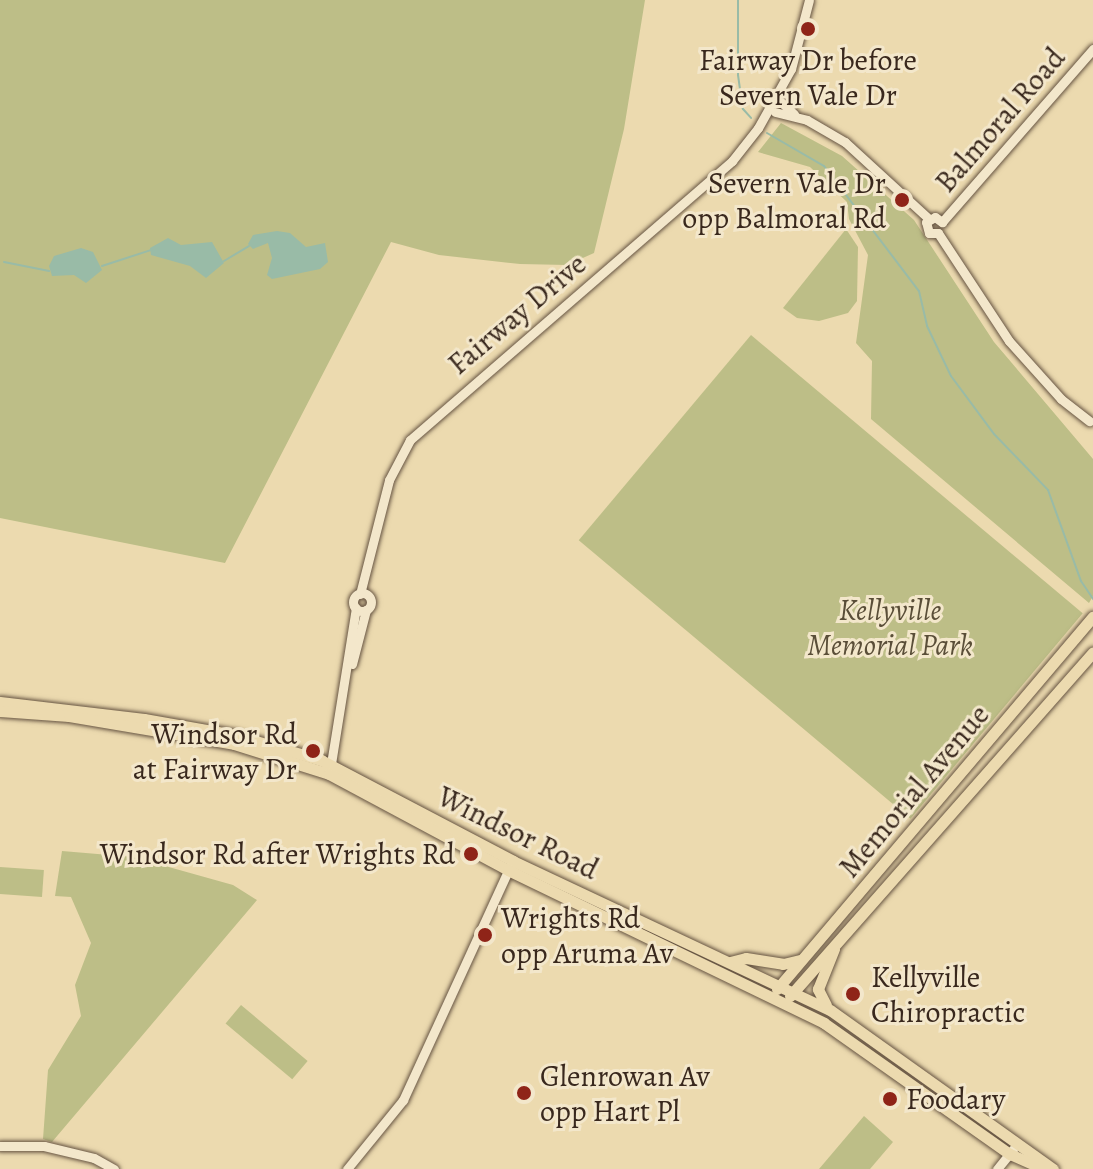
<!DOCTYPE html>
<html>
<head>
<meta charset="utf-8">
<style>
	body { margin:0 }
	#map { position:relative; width:1093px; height:1169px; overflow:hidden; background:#ecdaaf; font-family:Alegreya,serif }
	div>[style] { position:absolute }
	.green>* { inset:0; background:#bdbe87; transform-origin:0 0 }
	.water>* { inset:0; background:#99bba7 }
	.stream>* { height:2px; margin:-1px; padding:0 1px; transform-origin:1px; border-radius:1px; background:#99bba7 }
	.roads { filter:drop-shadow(0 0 2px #665442) drop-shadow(0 0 2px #665442) }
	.minor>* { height:9px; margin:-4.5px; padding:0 4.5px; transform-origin:4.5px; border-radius:4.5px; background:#f3e7cb }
	.minor>.ring { margin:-4.5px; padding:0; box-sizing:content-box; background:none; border:9px solid #f3e7cb; border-radius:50% }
	.major>* { height:11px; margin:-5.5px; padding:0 5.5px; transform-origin:5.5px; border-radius:5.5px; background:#ecdaaf }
	.dots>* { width:22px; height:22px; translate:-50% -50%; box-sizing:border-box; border:4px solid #f3e7cb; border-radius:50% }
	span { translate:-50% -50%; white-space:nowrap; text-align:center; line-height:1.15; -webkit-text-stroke:6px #f3e7cb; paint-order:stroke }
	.poi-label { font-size:30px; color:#39281d }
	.right { translate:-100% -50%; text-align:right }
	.left { translate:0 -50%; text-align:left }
	.street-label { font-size:30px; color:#39281d }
	.park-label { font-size:30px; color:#5a4e38; font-style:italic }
</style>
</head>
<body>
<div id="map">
	<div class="green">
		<div style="clip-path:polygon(0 0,645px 0,624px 129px,594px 253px,567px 265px,520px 264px,439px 255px,391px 242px,225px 563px,0 518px)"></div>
		<div style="clip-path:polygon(781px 123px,842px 156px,914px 220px,994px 342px,1093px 459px,1093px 596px,1089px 603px,871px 419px,872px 361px,856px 343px,868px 255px,849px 219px,847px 202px,810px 167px,758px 152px)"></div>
		<div style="clip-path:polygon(846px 229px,858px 247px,857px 301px,848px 313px,819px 321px,797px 318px,783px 308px)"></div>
		<div style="left:751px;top:335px;width:433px;height:268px;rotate:40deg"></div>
		<div style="clip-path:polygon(62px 851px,133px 857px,233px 885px,257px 900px,52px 1142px,43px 1139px,48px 1070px,81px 1016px,75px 985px,91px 943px,71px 897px,55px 896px)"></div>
		<div style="left:0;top:867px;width:44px;height:27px;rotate:4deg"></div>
		<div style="left:241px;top:1005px;width:87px;height:24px;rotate:40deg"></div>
		<div style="clip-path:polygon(864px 1116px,893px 1142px,870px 1169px,819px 1169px)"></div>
	</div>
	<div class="water">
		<div style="clip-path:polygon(277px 231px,290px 233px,306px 247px,325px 243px,328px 262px,320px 269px,272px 279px,267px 275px,272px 258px,268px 243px,253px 249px,248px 244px,253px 235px)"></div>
		<div style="clip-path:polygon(168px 238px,181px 245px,212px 242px,224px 263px,206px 278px,190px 266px,151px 255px,150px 248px)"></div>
		<div style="clip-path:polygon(81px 248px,93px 252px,102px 270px,86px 283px,74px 275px,52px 276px,49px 266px,54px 256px)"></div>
	</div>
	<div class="stream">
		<div style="left:738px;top:0;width:75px;rotate:90deg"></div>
		<div style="left:738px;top:75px;width:34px;rotate:82deg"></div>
		<div style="left:743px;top:109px;width:12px;rotate:48deg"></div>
		<div style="left:767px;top:133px;width:66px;rotate:30.1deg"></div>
		<div style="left:824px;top:166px;width:157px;rotate:52.8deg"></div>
		<div style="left:919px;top:291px;width:36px;rotate:77deg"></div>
		<div style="left:927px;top:326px;width:55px;rotate:64.4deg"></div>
		<div style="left:951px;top:376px;width:72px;rotate:53.4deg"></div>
		<div style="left:994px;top:434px;width:78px;rotate:46deg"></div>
		<div style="left:1048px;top:490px;width:97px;rotate:70.1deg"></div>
		<div style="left:1081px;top:581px;width:22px;rotate:56deg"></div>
		<div style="left:224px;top:261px;width:29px;rotate:-31deg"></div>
		<div style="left:4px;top:262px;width:46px;rotate:11.3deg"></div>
		<div style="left:102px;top:266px;width:52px;rotate:-18.1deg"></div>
	</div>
	<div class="roads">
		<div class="minor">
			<div style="left:781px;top:102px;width:18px;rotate:43deg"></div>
			<div style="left:775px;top:112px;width:33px;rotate:14deg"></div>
			<div style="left:807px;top:120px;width:44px;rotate:30.1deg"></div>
			<div style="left:845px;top:142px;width:114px;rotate:42.5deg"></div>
			<div style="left:942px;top:222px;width:230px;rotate:-48.9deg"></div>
			<div style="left:938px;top:233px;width:129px;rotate:56.7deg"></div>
			<div style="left:1009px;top:341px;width:78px;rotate:48.1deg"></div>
			<div style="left:1061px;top:399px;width:36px;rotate:38deg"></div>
			<div style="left:938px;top:233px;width:9px;rotate:180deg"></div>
			<div style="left:929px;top:233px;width:11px;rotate:-105deg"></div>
			<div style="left:926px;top:222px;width:10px;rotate:-29deg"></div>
			<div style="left:935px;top:217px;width:9px;rotate:36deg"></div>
			<div class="ring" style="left:353px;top:593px;width:9px;height:9px"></div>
			<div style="left:360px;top:594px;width:118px;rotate:-75.7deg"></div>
			<div style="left:389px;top:480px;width:45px;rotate:-62.3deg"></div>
			<div style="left:410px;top:440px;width:426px;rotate:-40.9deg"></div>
			<div style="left:732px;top:161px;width:42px;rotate:-51.8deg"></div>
			<div style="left:758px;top:128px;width:68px;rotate:-60.8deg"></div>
			<div style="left:791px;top:69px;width:71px;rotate:-75.4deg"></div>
			<div style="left:352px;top:664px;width:56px;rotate:-75.5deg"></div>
			<div style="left:330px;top:770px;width:164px;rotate:-80.9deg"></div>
			<div style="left:0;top:1146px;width:44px"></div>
			<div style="left:44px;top:1146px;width:51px;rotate:13.5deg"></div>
			<div style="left:94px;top:1158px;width:23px;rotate:29deg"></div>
			<div style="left:347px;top:1169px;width:89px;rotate:-50.9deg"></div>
			<div style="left:403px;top:1100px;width:260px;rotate:-65.4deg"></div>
			<div style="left:997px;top:1169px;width:26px;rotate:-51deg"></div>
		</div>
		<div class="major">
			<div style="left:0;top:702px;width:145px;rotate:6.7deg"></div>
			<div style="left:144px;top:719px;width:92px;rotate:10deg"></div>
			<div style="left:235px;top:735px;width:90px;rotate:16.2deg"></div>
			<div style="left:321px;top:760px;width:217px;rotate:27.7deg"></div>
			<div style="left:513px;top:861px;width:350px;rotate:25.2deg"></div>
			<div style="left:830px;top:1010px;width:274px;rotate:35.5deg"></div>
			<div style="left:0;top:711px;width:69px;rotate:4.1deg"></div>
			<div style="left:69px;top:716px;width:167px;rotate:9.6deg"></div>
			<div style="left:234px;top:744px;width:100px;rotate:17.5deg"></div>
			<div style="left:329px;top:774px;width:203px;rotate:28.2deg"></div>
			<div style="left:508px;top:870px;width:351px;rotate:25.8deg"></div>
			<div style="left:824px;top:1023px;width:228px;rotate:35.2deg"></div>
			<div style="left:1010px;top:1154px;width:32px;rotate:24deg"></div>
			<div style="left:730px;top:962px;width:16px;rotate:-14deg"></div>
			<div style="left:746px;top:958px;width:37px;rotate:9deg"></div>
			<div style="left:783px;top:964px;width:17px;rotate:-13deg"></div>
			<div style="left:777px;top:989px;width:488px;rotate:-49.7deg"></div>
			<div style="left:790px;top:996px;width:458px;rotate:-48.6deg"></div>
			<div style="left:826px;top:1005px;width:18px;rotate:-117deg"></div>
			<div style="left:818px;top:989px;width:43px;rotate:-68.2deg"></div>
		</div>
	</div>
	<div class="dots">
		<div style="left:808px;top:29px;background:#8f2418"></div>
		<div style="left:902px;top:200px;background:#8f2418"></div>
		<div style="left:313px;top:751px;background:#8f2418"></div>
		<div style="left:471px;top:854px;background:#8f2418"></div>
		<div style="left:485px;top:935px;background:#8f2418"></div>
		<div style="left:853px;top:994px;background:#8f2418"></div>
		<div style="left:524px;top:1093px;background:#8f2418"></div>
		<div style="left:890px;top:1099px;background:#8f2418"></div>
	</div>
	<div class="poi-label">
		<span style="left:808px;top:77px">Fairway Dr before<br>Severn Vale Dr</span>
		<span class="right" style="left:886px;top:200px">Severn Vale Dr<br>opp Balmoral Rd</span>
		<span class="right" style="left:297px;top:751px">Windsor Rd<br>at Fairway Dr</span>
		<span class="right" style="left:455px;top:854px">Windsor Rd after Wrights Rd</span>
		<span class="left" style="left:501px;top:935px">Wrights Rd<br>opp Aruma Av</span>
		<span class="left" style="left:871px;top:994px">Kellyville<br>Chiropractic</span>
		<span class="left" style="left:540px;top:1093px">Glenrowan Av<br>opp Hart Pl</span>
		<span class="left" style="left:906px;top:1099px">Foodary</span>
	</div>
	<div class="street-label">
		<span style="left:1000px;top:120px;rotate:-49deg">Balmoral Road</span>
		<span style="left:517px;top:314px;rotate:-40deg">Fairway Drive</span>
		<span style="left:914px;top:791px;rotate:-50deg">Memorial Avenue</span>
		<span style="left:518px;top:833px;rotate:26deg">Windsor Road</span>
	</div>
	<div class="park-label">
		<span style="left:890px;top:627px">Kellyville<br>Memorial Park</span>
	</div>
</div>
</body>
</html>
